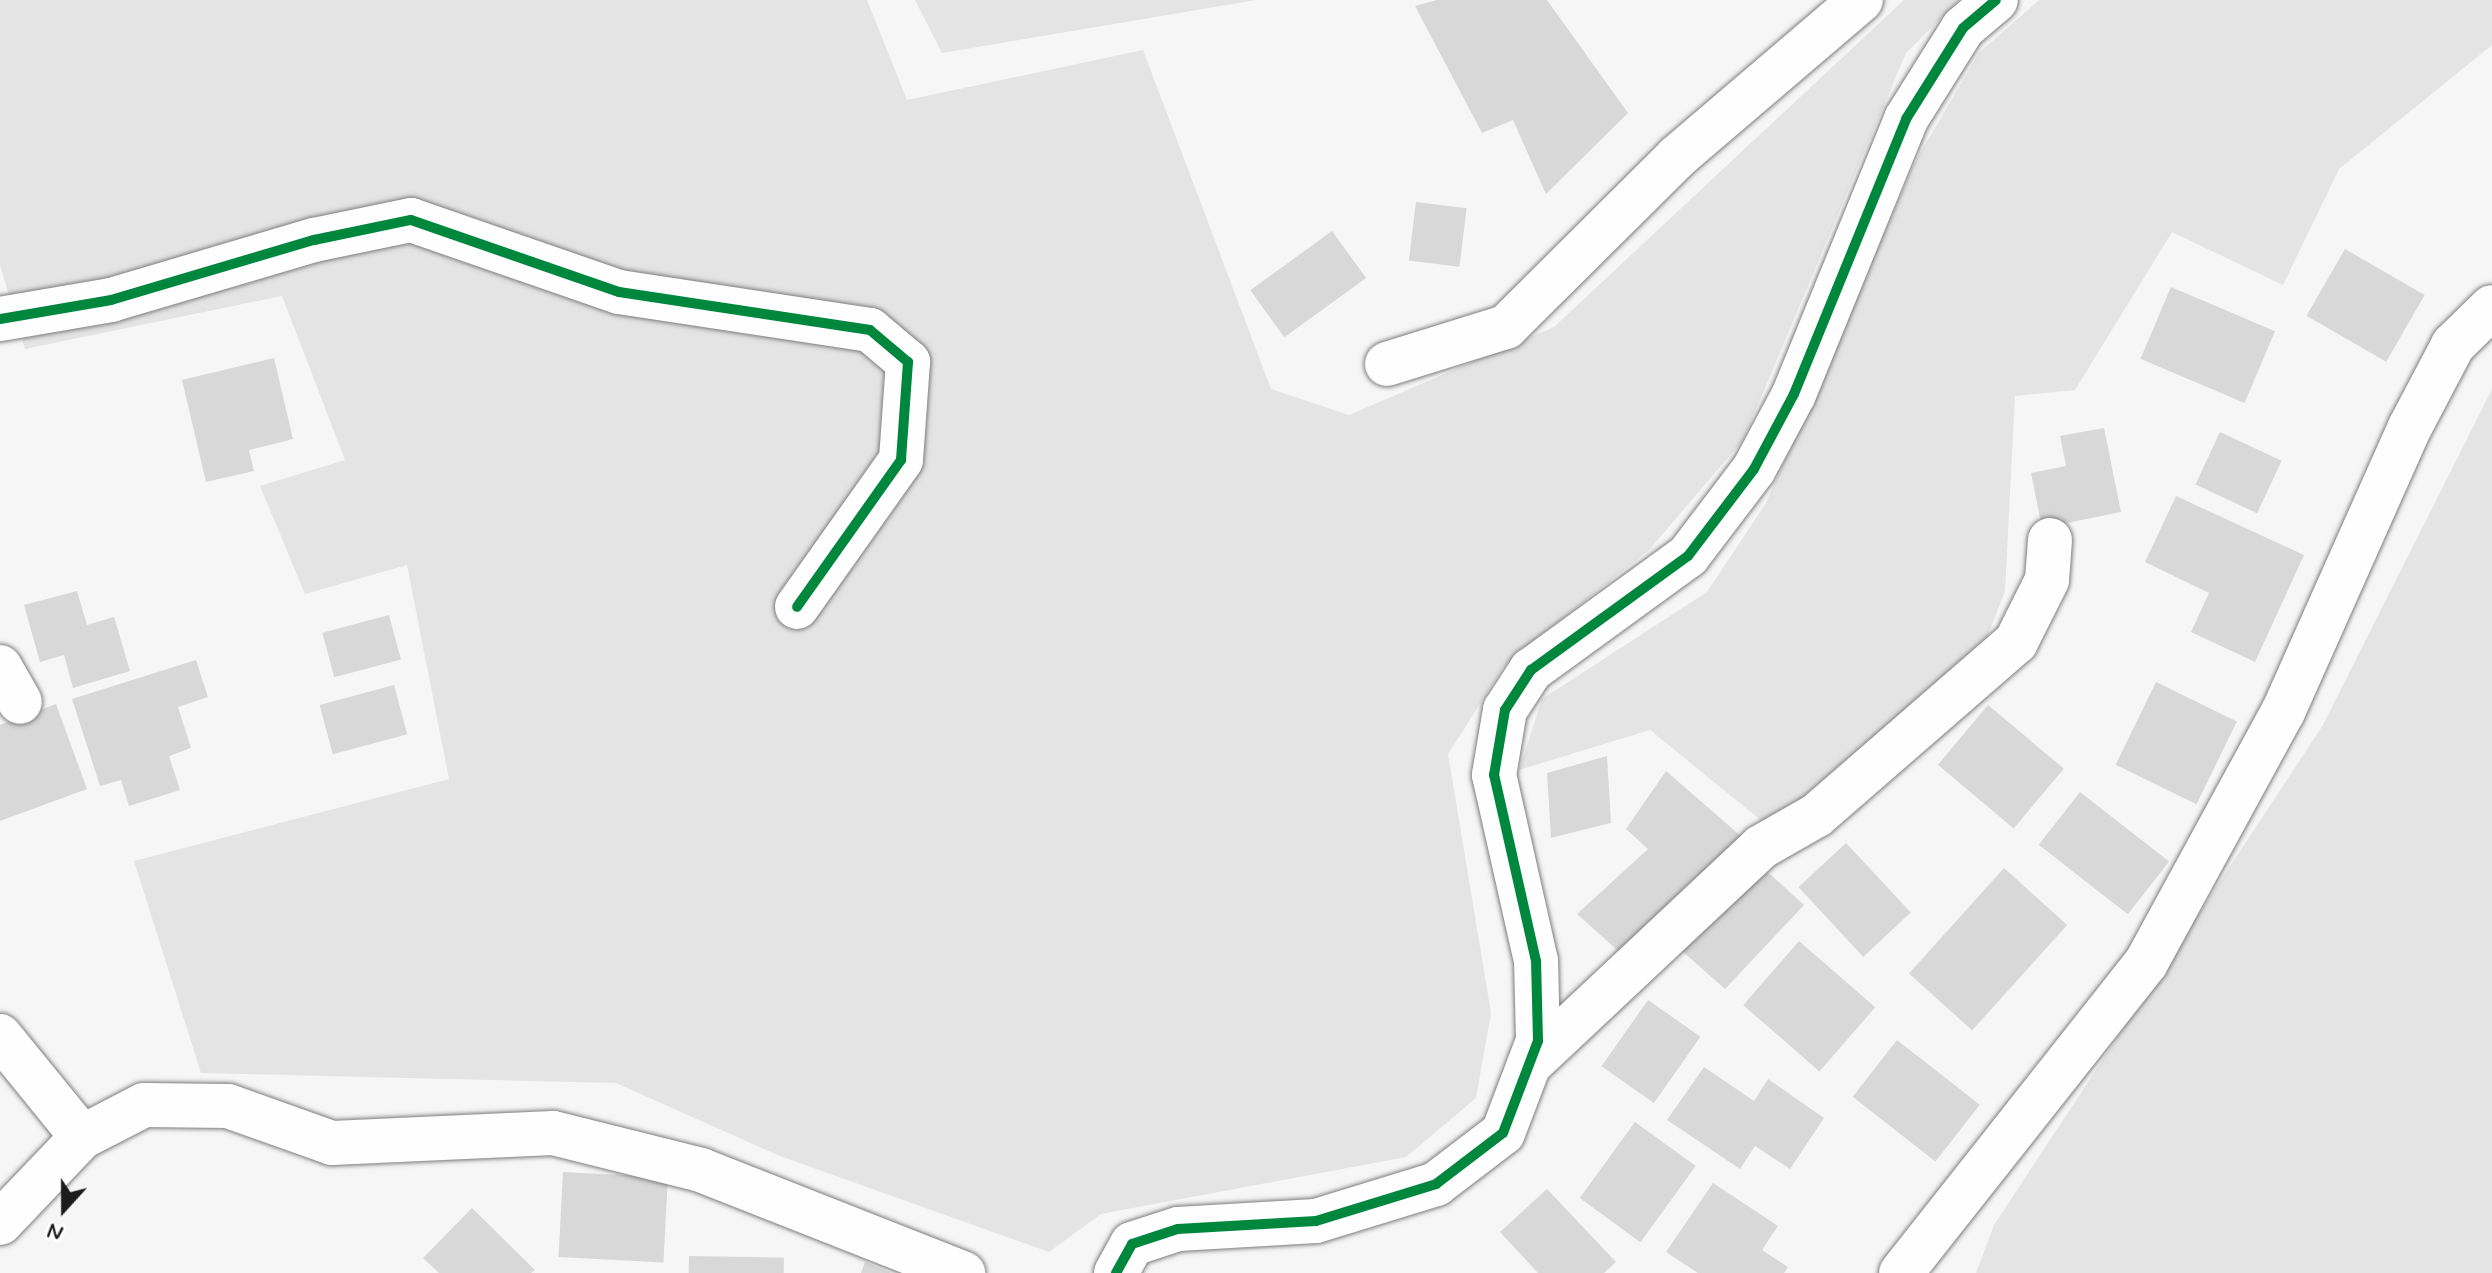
<!DOCTYPE html>
<html>
<head>
<meta charset="utf-8">
<style>
	body { margin:0 }
	#map { position:relative; width:2492px; height:1273px; overflow:hidden; background:#f6f6f6; font-family:Mynerve,sans-serif }
	div>[style] { position:absolute }
	.green>* { inset:0; background:#e4e4e4 }
	.building>* { inset:0; background:#d8d8d8; transform-origin:0 0 }
	.roads { filter:drop-shadow(0 0 2px #7e7e7e) drop-shadow(0 0 2px #7e7e7e) }
	.minor>* { height:44px; margin:-22px; padding:0 22px; transform-origin:22px; border-radius:22px; background:#fefefe }
	.cycleway>* { height:10px; margin:-5px; padding:0 5px; transform-origin:5px; border-radius:5px; background:#00873e }
	span { translate:-50% -50%; white-space:nowrap; text-align:center; line-height:1.15; -webkit-text-stroke:8px #fff; paint-order:stroke }
	.north { position:absolute; left:24px; top:1169px; width:80px; height:80px; -webkit-text-stroke:6px #fff; paint-order:stroke; rotate:201deg; font-size:22px; font-weight:700; line-height:32px; text-align:center; color:#1c1c1c }
	.north::after { content:''; display:block; margin:auto; width:28px; height:36px; background:#1c1c1c; clip-path:polygon(50% 0,100% 100%,50% 72%,0 100%) }
</style>
</head>
<body>
<div id="map">
	<div class="green">
		<div style="clip-path:polygon(0 0,867px 0,907px 100px,1143px 50px,1271px 389px,1349px 415px,1554px 327px,1904px 0,1959px 0,1906px 53px,1743px 440px,1650px 549px,1504px 666px,1448px 754px,1491px 1013px,1476px 1098px,1406px 1157px,1101px 1214px,1049px 1252px,780px 1156px,616px 1083px,201px 1073px,134px 861px,449px 779px,407px 565px,305px 594px,260px 486px,345px 460px,282px 296px,25px 349px,0 265px)"></div>
		<div style="clip-path:polygon(915px 0,1256px 0,942px 53px)"></div>
		<div style="clip-path:polygon(2039px 0,2492px 0,2492px 45px,2339px 169px,2283px 285px,2172px 232px,2075px 390px,2015px 396px,2005px 591px,1965px 695px,1794px 847px,1650px 730px,1519px 770px,1542px 699px,1707px 592px,1766px 503px,1915px 162px,1979px 53px)"></div>
		<div style="clip-path:polygon(2492px 389px,2492px 1273px,1976px 1273px,1994px 1225px,2323px 725px)"></div>
	</div>
	<div class="building">
		<div style="clip-path:polygon(1437px 0,1547px 0,1628px 113px,1546px 194px,1513px 120px,1482px 133px,1415px 6px)"></div>
		<div style="left:1416px;top:202px;width:51px;height:59px;rotate:7deg"></div>
		<div style="left:1332px;top:231px;width:58px;height:101px;rotate:54deg"></div>
		<div style="left:2345px;top:249px;width:92px;height:77px;rotate:30deg"></div>
		<div style="left:2171px;top:287px;width:113px;height:78px;rotate:23deg"></div>
		<div style="clip-path:polygon(274px 358px,293px 439px,249px 450px,254px 471px,206px 482px,182px 380px)"></div>
		<div style="clip-path:polygon(2104px 428px,2121px 512px,2042px 528px,2031px 473px,2066px 466px,2060px 436px)"></div>
		<div style="left:2220px;top:432px;width:68px;height:58px;rotate:25deg"></div>
		<div style="clip-path:polygon(2176px 496px,2304px 555px,2255px 662px,2191px 632px,2209px 593px,2145px 562px)"></div>
		<div style="clip-path:polygon(77px 591px,87px 625px,114px 617px,130px 671px,73px 688px,64px 655px,40px 662px,24px 605px)"></div>
		<div style="left:389px;top:615px;width:46px;height:69px;rotate:75deg"></div>
		<div style="clip-path:polygon(196px 660px,208px 697px,178px 707px,191px 748px,169px 756px,180px 790px,129px 806px,121px 780px,100px 786px,72px 699px)"></div>
		<div style="left:2156px;top:682px;width:90px;height:92px;rotate:26deg"></div>
		<div style="left:394px;top:685px;width:51px;height:77px;rotate:75deg"></div>
		<div style="clip-path:polygon(56px 704px,87px 789px,0 821px,0 725px)"></div>
		<div style="left:1988px;top:705px;width:99px;height:78px;rotate:40deg"></div>
		<div style="clip-path:polygon(1607px 756px,1611px 823px,1551px 838px,1547px 773px)"></div>
		<div style="clip-path:polygon(1666px 771px,1742px 837px,1625px 957px,1577px 914px,1648px 849px,1626px 829px)"></div>
		<div style="left:2080px;top:792px;width:113px;height:67px;rotate:38deg"></div>
		<div style="left:1846px;top:843px;width:95px;height:65px;rotate:47deg"></div>
		<div style="clip-path:polygon(1759px 864px,1804px 905px,1725px 989px,1673px 943px)"></div>
		<div style="left:2004px;top:868px;width:85px;height:142px;rotate:42deg"></div>
		<div style="left:1799px;top:941px;width:101px;height:85px;rotate:41deg"></div>
		<div style="left:1648px;top:1000px;width:64px;height:81px;rotate:35deg"></div>
		<div style="left:1897px;top:1040px;width:105px;height:72px;rotate:38deg"></div>
		<div style="clip-path:polygon(1704px 1067px,1754px 1101px,1768px 1079px,1824px 1118px,1790px 1169px,1755px 1146px,1740px 1169px,1667px 1120px)"></div>
		<div style="left:1635px;top:1122px;width:75px;height:94px;rotate:36deg"></div>
		<div style="left:563px;top:1172px;width:105px;height:85px;rotate:3deg"></div>
		<div style="clip-path:polygon(1713px 1183px,1778px 1226px,1762px 1250px,1788px 1267px,1784px 1273px,1698px 1273px,1666px 1252px)"></div>
		<div style="clip-path:polygon(1547px 1189px,1616px 1262px,1604px 1273px,1538px 1273px,1500px 1232px)"></div>
		<div style="clip-path:polygon(472px 1208px,535px 1270px,531px 1273px,439px 1273px,423px 1258px)"></div>
		<div style="left:689px;top:1256px;width:95px;height:17px;rotate:1deg"></div>
		<div style="clip-path:polygon(865px 1262px,891px 1273px,861px 1273px)"></div>
	</div>
	<div class="roads">
		<div class="minor">
			<div style="left:0;top:319px;width:113px;rotate:-9.7deg"></div>
			<div style="left:111px;top:300px;width:212px;rotate:-16.5deg"></div>
			<div style="left:314px;top:240px;width:99px;rotate:-11.7deg"></div>
			<div style="left:411px;top:220px;width:220px;rotate:19.1deg"></div>
			<div style="left:619px;top:292px;width:254px;rotate:8.6deg"></div>
			<div style="left:870px;top:330px;width:50px;rotate:40.1deg"></div>
			<div style="left:908px;top:362px;width:98px;rotate:94.1deg"></div>
			<div style="left:901px;top:460px;width:180px;rotate:125.3deg"></div>
			<div style="left:1387px;top:364px;width:125px;rotate:-17.3deg"></div>
			<div style="left:1506px;top:327px;width:241px;rotate:-44.8deg"></div>
			<div style="left:1677px;top:157px;width:242px;rotate:-40.5deg"></div>
			<div style="left:0;top:667px;width:40px;rotate:60.3deg"></div>
			<div style="left:0;top:1036px;width:130px;rotate:50.9deg"></div>
			<div style="left:1529px;top:1065px;width:318px;rotate:-43.2deg"></div>
			<div style="left:1761px;top:847px;width:64px;rotate:-29.7deg"></div>
			<div style="left:1817px;top:815px;width:264px;rotate:-41deg"></div>
			<div style="left:2016px;top:642px;width:69px;rotate:-63.4deg"></div>
			<div style="left:2047px;top:580px;width:40px;rotate:-85.7deg"></div>
			<div style="left:0;top:1223px;width:119px;rotate:-46.4deg"></div>
			<div style="left:82px;top:1137px;width:70px;rotate:-27.3deg"></div>
			<div style="left:144px;top:1105px;width:84px;rotate:0.7deg"></div>
			<div style="left:228px;top:1106px;width:110px;rotate:19.6deg"></div>
			<div style="left:332px;top:1143px;width:221px;rotate:-2.6deg"></div>
			<div style="left:553px;top:1133px;width:153px;rotate:14deg"></div>
			<div style="left:701px;top:1170px;width:282px;rotate:21.5deg"></div>
			<div style="left:1116px;top:1273px;width:33px;rotate:-61deg"></div>
			<div style="left:1132px;top:1244px;width:48px;rotate:-18.1deg"></div>
			<div style="left:1178px;top:1229px;width:138px;rotate:-3.3deg"></div>
			<div style="left:1316px;top:1221px;width:126px;rotate:-17.1deg"></div>
			<div style="left:1436px;top:1184px;width:84px;rotate:-37.3deg"></div>
			<div style="left:1503px;top:1133px;width:98px;rotate:-69.2deg"></div>
			<div style="left:1538px;top:1041px;width:80px;rotate:-91.4deg"></div>
			<div style="left:1536px;top:961px;width:191px;rotate:-102.7deg"></div>
			<div style="left:1494px;top:775px;width:66px;rotate:-80.4deg"></div>
			<div style="left:1505px;top:710px;width:48px;rotate:-57deg"></div>
			<div style="left:1531px;top:670px;width:194px;rotate:-36deg"></div>
			<div style="left:1688px;top:556px;width:109px;rotate:-52.8deg"></div>
			<div style="left:1754px;top:469px;width:85px;rotate:-61.9deg"></div>
			<div style="left:1794px;top:394px;width:297px;rotate:-67.8deg"></div>
			<div style="left:1906px;top:119px;width:107px;rotate:-57.9deg"></div>
			<div style="left:1963px;top:28px;width:43px;rotate:-40.3deg"></div>
			<div style="left:1901px;top:1273px;width:395px;rotate:-51.7deg"></div>
			<div style="left:2146px;top:963px;width:286px;rotate:-61.4deg"></div>
			<div style="left:2283px;top:712px;width:312px;rotate:-66deg"></div>
			<div style="left:2410px;top:427px;width:93px;rotate:-62.3deg"></div>
			<div style="left:2453px;top:345px;width:54px;rotate:-44.3deg"></div>
		</div>
	</div>
	<div class="cycleway">
		<div style="left:0;top:319px;width:113px;rotate:-9.7deg"></div>
		<div style="left:111px;top:300px;width:212px;rotate:-16.5deg"></div>
		<div style="left:314px;top:240px;width:99px;rotate:-11.7deg"></div>
		<div style="left:411px;top:220px;width:220px;rotate:19.1deg"></div>
		<div style="left:619px;top:292px;width:254px;rotate:8.6deg"></div>
		<div style="left:870px;top:330px;width:50px;rotate:40.1deg"></div>
		<div style="left:908px;top:362px;width:98px;rotate:94.1deg"></div>
		<div style="left:901px;top:460px;width:180px;rotate:125.3deg"></div>
		<div style="left:1116px;top:1273px;width:33px;rotate:-61deg"></div>
		<div style="left:1132px;top:1244px;width:48px;rotate:-18.1deg"></div>
		<div style="left:1178px;top:1229px;width:138px;rotate:-3.3deg"></div>
		<div style="left:1316px;top:1221px;width:126px;rotate:-17.1deg"></div>
		<div style="left:1436px;top:1184px;width:84px;rotate:-37.3deg"></div>
		<div style="left:1503px;top:1133px;width:98px;rotate:-69.2deg"></div>
		<div style="left:1538px;top:1041px;width:80px;rotate:-91.4deg"></div>
		<div style="left:1536px;top:961px;width:191px;rotate:-102.7deg"></div>
		<div style="left:1494px;top:775px;width:66px;rotate:-80.4deg"></div>
		<div style="left:1505px;top:710px;width:48px;rotate:-57deg"></div>
		<div style="left:1531px;top:670px;width:194px;rotate:-36deg"></div>
		<div style="left:1688px;top:556px;width:109px;rotate:-52.8deg"></div>
		<div style="left:1754px;top:469px;width:85px;rotate:-61.9deg"></div>
		<div style="left:1794px;top:394px;width:297px;rotate:-67.8deg"></div>
		<div style="left:1906px;top:119px;width:107px;rotate:-57.9deg"></div>
		<div style="left:1963px;top:28px;width:43px;rotate:-40.3deg"></div>
	</div>
	<div class="north">N</div>
</div>
</body>
</html>
